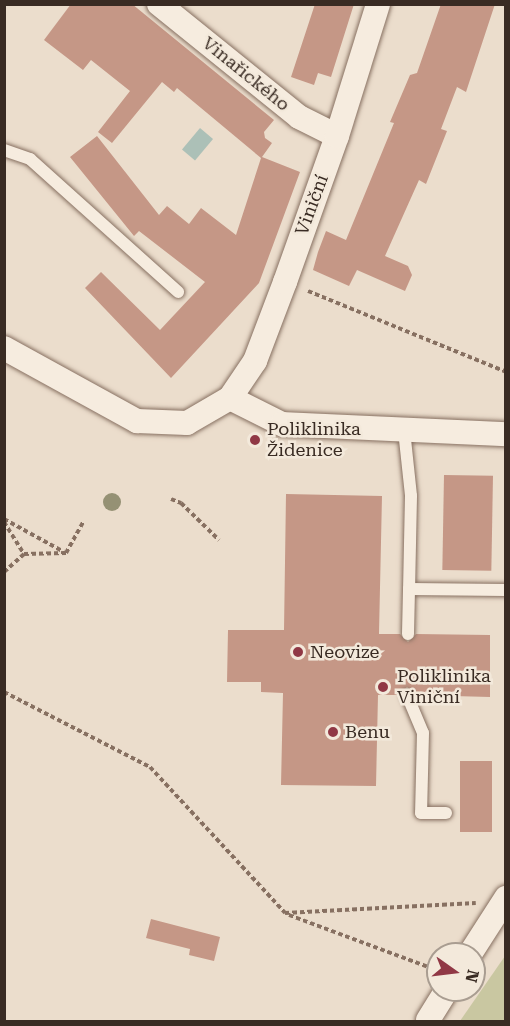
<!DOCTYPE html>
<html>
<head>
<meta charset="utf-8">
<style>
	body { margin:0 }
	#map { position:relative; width:510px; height:1026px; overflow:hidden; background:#ebddcc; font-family:"Roboto Serif",serif }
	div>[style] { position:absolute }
	.green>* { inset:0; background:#c9c7a1 }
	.water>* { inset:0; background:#acc0b7; transform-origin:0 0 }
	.building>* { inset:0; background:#c59786; transform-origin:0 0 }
	.path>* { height:4px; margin-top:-2px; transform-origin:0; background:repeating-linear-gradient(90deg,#877061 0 4.5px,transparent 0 7.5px) }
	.roads { filter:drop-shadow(0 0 2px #877061) drop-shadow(0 0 2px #877061) }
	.service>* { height:12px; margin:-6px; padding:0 6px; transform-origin:6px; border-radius:6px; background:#f6ecdf }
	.minor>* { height:24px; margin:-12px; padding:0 12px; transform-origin:12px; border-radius:12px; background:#f6ecdf }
	.trees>* { width:18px; height:18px; margin:-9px; border-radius:50%; background:#959174 }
	.dots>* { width:16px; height:16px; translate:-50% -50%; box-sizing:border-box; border:3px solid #f3e9db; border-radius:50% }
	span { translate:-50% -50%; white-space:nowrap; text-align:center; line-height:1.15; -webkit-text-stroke:5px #f3e9db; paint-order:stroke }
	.street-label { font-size:18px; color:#392b23 }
	.poi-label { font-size:18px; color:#392b23 }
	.left { translate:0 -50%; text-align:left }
	.frame { position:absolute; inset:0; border:6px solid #392b23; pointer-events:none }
	.north { position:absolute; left:426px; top:942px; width:60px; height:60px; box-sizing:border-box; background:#f3e9db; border:2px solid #a99d91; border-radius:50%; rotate:104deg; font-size:16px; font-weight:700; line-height:24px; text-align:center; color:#392b23 }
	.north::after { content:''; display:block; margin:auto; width:21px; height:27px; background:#903845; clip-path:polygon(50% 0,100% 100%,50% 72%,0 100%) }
</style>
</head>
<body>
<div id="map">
	<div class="green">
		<div style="clip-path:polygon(505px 956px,505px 1021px,460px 1021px)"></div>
	</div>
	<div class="water">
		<div style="left:200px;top:128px;width:17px;height:28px;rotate:40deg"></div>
	</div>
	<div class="building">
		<div style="clip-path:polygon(71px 4px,132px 4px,274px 120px,264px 132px,265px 138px,272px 143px,262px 157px,300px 172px,259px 283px,171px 378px,85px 288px,101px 272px,160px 330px,205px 282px,139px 231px,134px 236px,70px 157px,97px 136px,159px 215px,167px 206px,189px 224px,201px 208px,236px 235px,261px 158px,177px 88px,174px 92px,162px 82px,112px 143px,98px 132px,130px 91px,91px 60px,83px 70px,44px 40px)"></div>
		<div style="clip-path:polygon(315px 4px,354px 4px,331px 77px,318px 73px,314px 85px,291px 77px)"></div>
		<div style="clip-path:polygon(441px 4px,495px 4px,466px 92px,457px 87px,441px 129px,447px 131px,426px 184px,419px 180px,385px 256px,408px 266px,412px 275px,405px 291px,357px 270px,349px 286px,313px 270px,318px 252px,326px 231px,346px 240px,394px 123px,390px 122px,410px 75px,417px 73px)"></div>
		<div style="left:444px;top:475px;width:49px;height:95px;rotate:1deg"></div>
		<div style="clip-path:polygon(286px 494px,382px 496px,379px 634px,400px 634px,408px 642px,416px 634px,490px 635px,490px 697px,416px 695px,407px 687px,399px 695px,378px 695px,376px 786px,281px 785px,283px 693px,261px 692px,261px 682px,227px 682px,228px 630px,284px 630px)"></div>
		<div style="left:460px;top:761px;width:32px;height:71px"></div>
		<div style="clip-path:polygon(151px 919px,220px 937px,214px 961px,189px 955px,190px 949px,146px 938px)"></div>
	</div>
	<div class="path">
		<div style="left:308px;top:291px;width:214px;rotate:22.2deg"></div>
		<div style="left:171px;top:499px;width:11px;rotate:22deg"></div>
		<div style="left:181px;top:503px;width:53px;rotate:44.2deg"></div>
		<div style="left:4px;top:519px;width:68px;rotate:28.8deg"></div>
		<div style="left:4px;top:522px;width:38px;rotate:58deg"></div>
		<div style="left:4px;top:572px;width:27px;rotate:-42deg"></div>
		<div style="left:24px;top:554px;width:42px;rotate:-1.4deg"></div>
		<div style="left:66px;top:553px;width:37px;rotate:-61deg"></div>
		<div style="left:4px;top:692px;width:164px;rotate:27.2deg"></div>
		<div style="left:150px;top:767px;width:199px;rotate:47.2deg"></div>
		<div style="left:285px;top:913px;width:191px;rotate:-3deg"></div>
		<div style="left:289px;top:915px;width:157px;rotate:20.5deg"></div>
	</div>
	<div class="roads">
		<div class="service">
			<div style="left:4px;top:150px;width:28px;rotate:19deg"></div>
			<div style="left:30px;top:159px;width:199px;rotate:41.9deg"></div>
			<div style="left:404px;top:430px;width:66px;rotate:83.9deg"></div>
			<div style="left:411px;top:496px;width:93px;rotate:91.2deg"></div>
			<div style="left:409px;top:589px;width:97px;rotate:0.6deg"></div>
			<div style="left:408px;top:634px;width:45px;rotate:-88.7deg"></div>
			<div style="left:407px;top:695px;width:41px;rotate:67.2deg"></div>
			<div style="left:423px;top:733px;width:80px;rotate:91.4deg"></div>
			<div style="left:421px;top:813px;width:25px"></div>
		</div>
		<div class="minor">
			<div style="left:159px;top:4px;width:180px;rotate:38.9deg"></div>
			<div style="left:299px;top:117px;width:42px;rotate:26.6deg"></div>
			<div style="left:4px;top:348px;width:152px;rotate:28.8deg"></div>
			<div style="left:137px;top:421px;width:50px;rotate:2.3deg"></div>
			<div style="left:187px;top:423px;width:50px;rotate:-30.2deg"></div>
			<div style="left:230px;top:398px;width:45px;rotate:-56deg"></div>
			<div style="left:255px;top:361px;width:85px;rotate:-69.2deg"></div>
			<div style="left:285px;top:282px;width:155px;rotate:-70.4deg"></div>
			<div style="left:337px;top:136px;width:138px;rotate:-72.7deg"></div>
			<div style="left:230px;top:398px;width:58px;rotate:26.6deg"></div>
			<div style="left:282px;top:424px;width:224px;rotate:2.6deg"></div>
			<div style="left:470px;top:954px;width:67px;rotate:-57.3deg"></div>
			<div style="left:428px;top:1020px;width:36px;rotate:-58deg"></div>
		</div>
	</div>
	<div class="trees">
		<div style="left:112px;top:502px"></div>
	</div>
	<div class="dots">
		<div style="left:255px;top:440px;background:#903845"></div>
		<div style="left:298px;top:652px;background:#903845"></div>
		<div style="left:383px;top:687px;background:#903845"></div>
		<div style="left:333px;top:732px;background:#903845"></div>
	</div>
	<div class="street-label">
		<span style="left:246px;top:74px;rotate:39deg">Vinařického</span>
		<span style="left:312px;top:205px;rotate:-70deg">Viniční</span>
	</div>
	<div class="poi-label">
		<span class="left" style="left:267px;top:440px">Poliklinika<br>Židenice</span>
		<span class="left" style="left:310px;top:652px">Neovize</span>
		<span class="left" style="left:397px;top:687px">Poliklinika<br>Viniční</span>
		<span class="left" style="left:345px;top:732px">Benu</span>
	</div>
	<div class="frame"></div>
	<div class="north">N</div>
</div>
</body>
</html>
